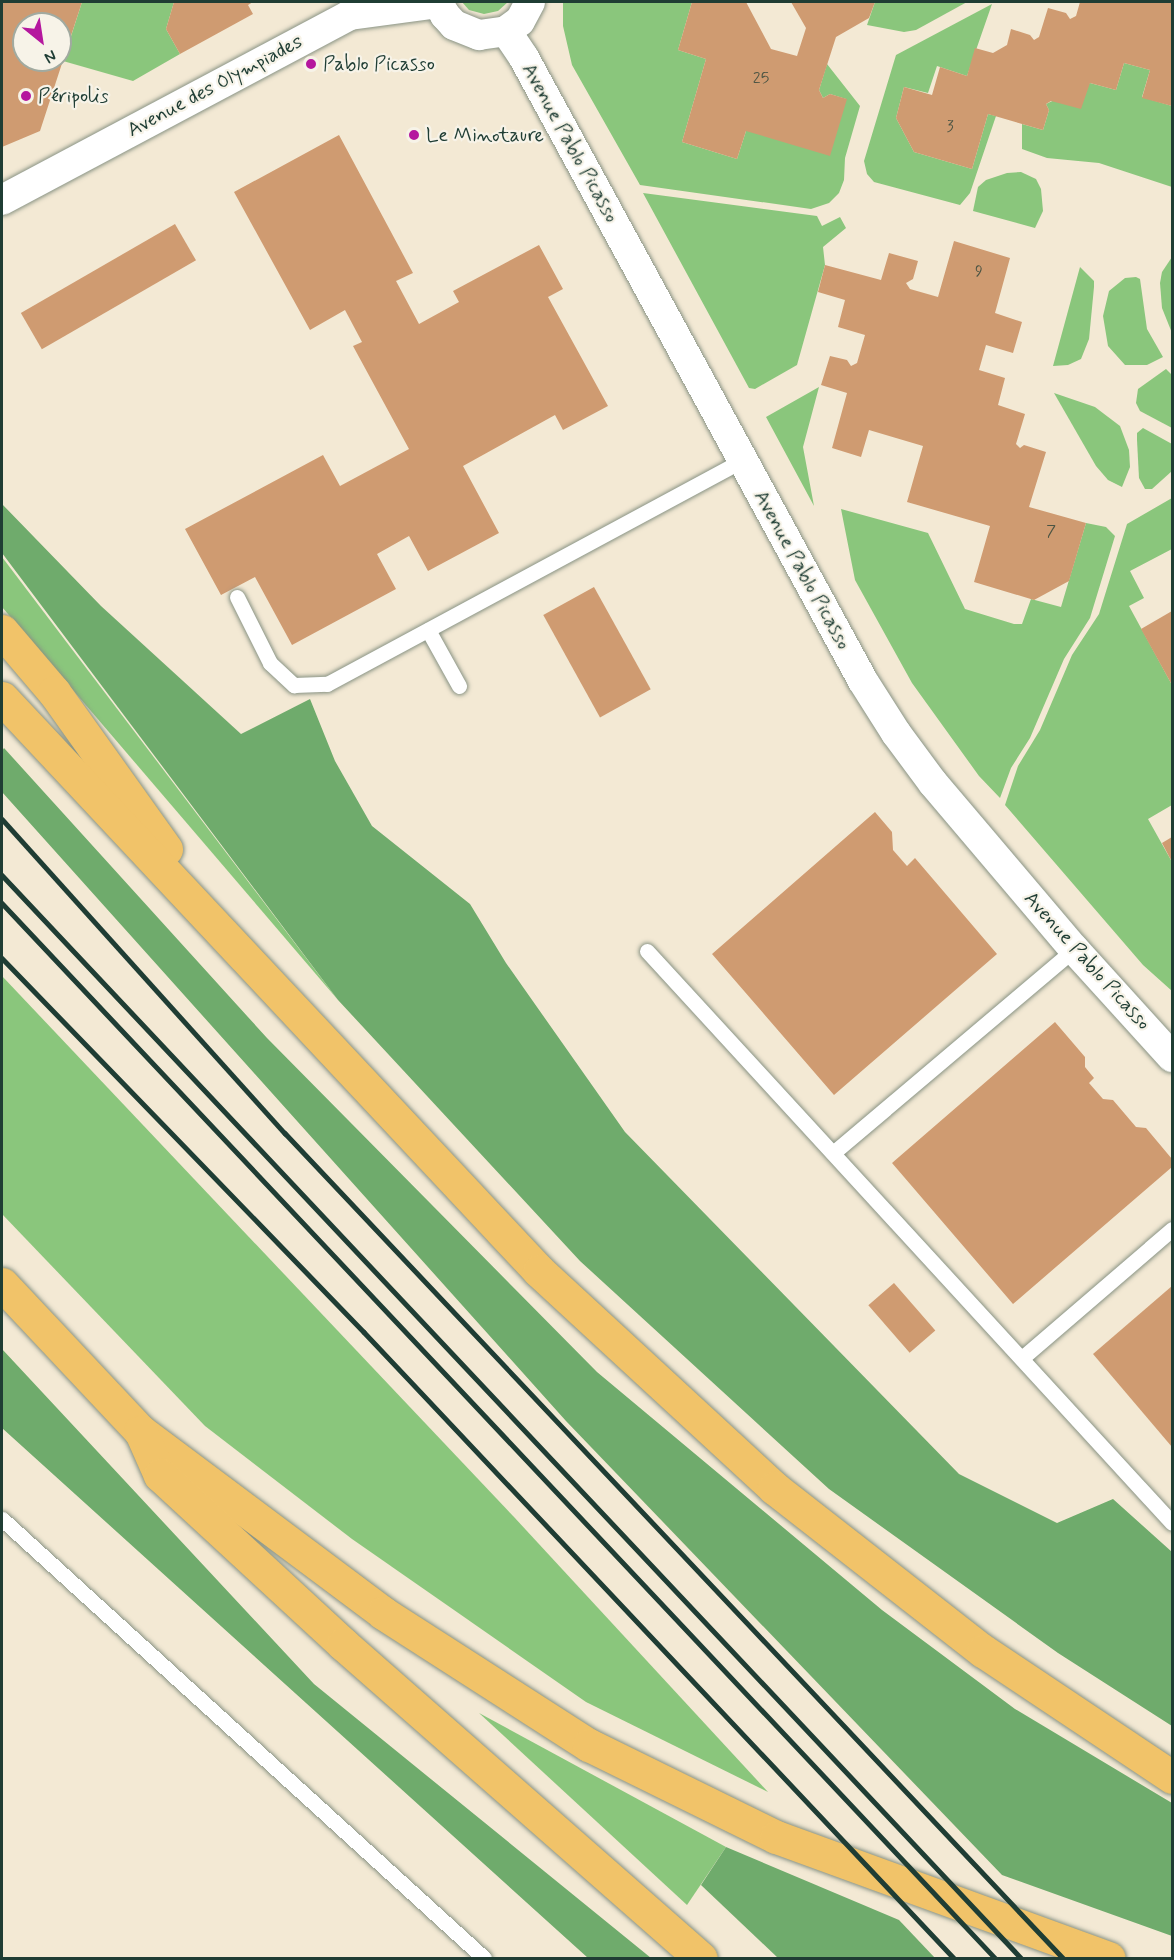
<!DOCTYPE html>
<html>
<head>
<meta charset="utf-8">
<style>
	body { margin:0 }
	#map { position:relative; width:1174px; height:1960px; overflow:hidden; background:#f3e9d4; font-family:Mynerve,sans-serif }
	div>[style] { position:absolute }
	.green>* { inset:0; background:#8ac67c }
	.forest>* { inset:0; background:#6fab6c }
	.building>* { inset:0; background:#cf9b71; transform-origin:0 0 }
	.roads { filter:drop-shadow(0 0 2px #899384) drop-shadow(0 0 2px #899384) }
	.service>* { height:15px; margin:-7.5px; padding:0 7.5px; transform-origin:7.5px; border-radius:7.5px; background:#fff }
	.minor>* { height:30px; margin:-15px; padding:0 15px; transform-origin:15px; border-radius:15px; background:#fff }
	.motorway>* { height:33px; margin:-16.5px; padding:0 16.5px; transform-origin:16.5px; border-radius:16.5px; background:#f1c369 }
	.rail>* { height:4.5px; margin:-2.25px; padding:0 2.25px; transform-origin:2.25px; border-radius:2.25px; background:#1f3d34 }
	.dots>* { width:16px; height:16px; translate:-50% -50%; box-sizing:border-box; border:3px solid #f7f3e8; border-radius:50% }
	span { translate:-50% -50%; white-space:nowrap; text-align:center; line-height:1.15; -webkit-text-stroke:4.5px #f7f3e8; paint-order:stroke }
	.number-label { font-size:16px; color:#4b5443 }
	.number-label span { -webkit-text-stroke-width:0 }
	.poi-label { font-size:20px; color:#1f3d34 }
	.left { translate:0 -50%; text-align:left }
	.street-label { font-size:20px; color:#1f3d34 }
	.frame { position:absolute; inset:0; border:3px solid #1f3d34; pointer-events:none }
	.north { position:absolute; left:12px; top:12px; width:60px; height:60px; box-sizing:border-box; background:#f7f3e8; border:2px solid #a1aaa0; border-radius:50%; rotate:150deg; font-size:16px; font-weight:700; line-height:24px; text-align:center; color:#1f3d34 }
	.north::after { content:''; display:block; margin:auto; width:21px; height:27px; background:#b5179e; clip-path:polygon(50% 0,100% 100%,50% 72%,0 100%) }
</style>
</head>
<body>
<div id="map">
	<div class="green">
		<div style="clip-path:polygon(82px 2px,174px 2px,166px 29px,180px 54px,133px 81px,63px 61px)"></div>
		<div style="clip-path:polygon(462px 2px,508px 2px,498px 11px,484px 14px,469px 10px)"></div>
		<div style="clip-path:polygon(563px 2px,692px 2px,678px 50px,706px 59px,682px 142px,737px 159px,746px 131px,846px 99px,830px 94px,823px 98px,819px 90px,827px 64px,860px 106px,845px 158px,844px 180px,839px 193px,829px 203px,811px 209px,640px 185px,572px 65px,563px 26px)"></div>
		<div style="clip-path:polygon(875px 2px,967px 2px,916px 30px,904px 32px,867px 25px)"></div>
		<div style="clip-path:polygon(992px 4px,967px 76px,937px 66px,928px 93px,904px 87px,896px 118px,914px 152px,972px 169px,988px 114px,996px 116px,970px 193px,960px 205px,874px 182px,867px 174px,864px 161px,896px 55px)"></div>
		<div style="clip-path:polygon(1124px 63px,1150px 70px,1142px 97px,1172px 106px,1172px 187px,1099px 163px,1047px 158px,1022px 149px,1022px 124px,1043px 130px,1049px 110px,1046px 104px,1090px 83px,1116px 90px)"></div>
		<div style="clip-path:polygon(1021px 172px,1036px 179px,1041px 189px,1043px 211px,1035px 228px,973px 211px,978px 187px,986px 180px,1007px 173px)"></div>
		<div style="clip-path:polygon(643px 193px,817px 216px,822px 226px,840px 217px,846px 228px,823px 247px,825px 265px,797px 365px,755px 389px,749px 388px)"></div>
		<div style="clip-path:polygon(1172px 257px,1172px 333px,1162px 308px,1160px 283px,1162px 272px)"></div>
		<div style="clip-path:polygon(1080px 267px,1094px 281px,1094px 287px,1089px 339px,1081px 359px,1068px 365px,1053px 366px)"></div>
		<div style="clip-path:polygon(1136px 277px,1140px 279px,1147px 329px,1163px 357px,1147px 365px,1125px 365px,1108px 346px,1103px 316px,1109px 291px,1125px 278px)"></div>
		<div style="clip-path:polygon(1166px 369px,1172px 375px,1172px 428px,1140px 411px,1136px 403px,1138px 389px)"></div>
		<div style="clip-path:polygon(819px 387px,803px 447px,814px 506px,766px 417px)"></div>
		<div style="clip-path:polygon(1054px 393px,1095px 407px,1120px 426px,1129px 450px,1130px 467px,1122px 487px,1108px 480px,1096px 466px)"></div>
		<div style="clip-path:polygon(1143px 428px,1172px 444px,1172px 471px,1152px 489px,1145px 489px,1139px 478px,1137px 440px,1137px 433px)"></div>
		<div style="clip-path:polygon(1172px 498px,1172px 549px,1130px 571px,1144px 598px,1129px 606px,1172px 685px,1172px 805px,1148px 819px,1172px 862px,1172px 991px,1143px 965px,1005px 805px,1018px 766px,1040px 730px,1072px 655px,1099px 614px,1127px 524px)"></div>
		<div style="clip-path:polygon(841px 509px,928px 533px,965px 609px,1014px 624px,1022px 624px,1031px 599px,1061px 607px,1086px 523px,1106px 527px,1115px 536px,1090px 618px,1064px 659px,1030px 738px,1011px 768px,1000px 798px,979px 776px,912px 683px,855px 580px)"></div>
		<div style="clip-path:polygon(2px 557px,338px 1000px,2px 607px)"></div>
		<div style="clip-path:polygon(2px 976px,514px 1517px,768px 1792px,586px 1702px,352px 1539px,205px 1426px,2px 1214px)"></div>
		<div style="clip-path:polygon(479px 1713px,726px 1847px,687px 1905px)"></div>
	</div>
	<div class="forest">
		<div style="clip-path:polygon(2px 504px,101px 606px,241px 734px,310px 699px,335px 761px,372px 826px,470px 904px,506px 963px,625px 1132px,959px 1474px,1057px 1523px,1113px 1499px,1172px 1552px,1172px 1726px,1058px 1653px,829px 1489px,580px 1261px,338px 1000px,2px 553px)"></div>
		<div style="clip-path:polygon(4px 748px,267px 1038px,597px 1372px,882px 1610px,1015px 1709px,1172px 1803px,1172px 1936px,1002px 1875px,566px 1421px,2px 792px,2px 751px)"></div>
		<div style="clip-path:polygon(2px 1349px,314px 1684px,651px 1958px,588px 1958px,2px 1428px)"></div>
		<div style="clip-path:polygon(726px 1847px,899px 1920px,935px 1958px,778px 1958px,701px 1885px)"></div>
	</div>
	<div class="building">
		<div style="clip-path:polygon(evenodd,2px 2px,82px 2px,40px 131px,2px 147px,2px 2px,24px 24px,60px 24px,60px 60px,24px 60px,24px 24px)"></div>
		<div style="clip-path:polygon(174px 2px,253px 2px,248px 5px,253px 14px,180px 54px,166px 29px)"></div>
		<div style="clip-path:polygon(692px 2px,746px 2px,771px 49px,797px 56px,806px 28px,791px 2px,875px 2px,869px 18px,836px 37px,819px 90px,823px 98px,830px 94px,847px 99px,830px 156px,746px 131px,737px 159px,682px 142px,706px 59px,678px 50px)"></div>
		<div style="clip-path:polygon(1080px 2px,1172px 2px,1172px 106px,1142px 98px,1150px 70px,1124px 63px,1116px 90px,1090px 83px,1081px 109px,1051px 101px,1046px 104px,1049px 110px,1043px 130px,988px 114px,972px 169px,914px 152px,896px 118px,904px 87px,932px 95px,940px 67px,967px 76px,975px 48px,993px 53px,1007px 45px,1011px 29px,1030px 35px,1034px 40px,1039px 37px,1048px 8px,1066px 13px,1070px 19px,1076px 16px)"></div>
		<div style="clip-path:polygon(339px 135px,413px 273px,396px 281px,419px 324px,459px 302px,453px 291px,539px 245px,563px 289px,548px 297px,608px 406px,563px 430px,555px 415px,463px 466px,499px 533px,428px 571px,409px 536px,377px 554px,396px 589px,292px 645px,255px 577px,221px 595px,185px 529px,323px 455px,340px 486px,409px 449px,353px 346px,362px 342px,345px 310px,310px 330px,234px 192px)"></div>
		<div style="left:175px;top:224px;width:42px;height:178px;rotate:60deg"></div>
		<div style="clip-path:polygon(954px 241px,1010px 258px,995px 313px,1022px 322px,1013px 353px,986px 345px,979px 370px,1005px 378px,998px 405px,1025px 414px,1016px 444px,1020px 448px,1024px 445px,1046px 452px,1029px 507px,1086px 523px,1069px 581px,1034px 600px,974px 582px,990px 526px,907px 502px,923px 446px,869px 430px,861px 457px,832px 448px,847px 393px,821px 385px,830px 356px,847px 360px,851px 366px,857px 363px,865px 335px,838px 327px,845px 300px,818px 292px,825px 265px,881px 280px,889px 253px,918px 261px,913px 279px,906px 283px,910px 289px,938px 297px)"></div>
		<div style="left:594px;top:587px;width:117px;height:58px;rotate:61deg"></div>
		<div style="clip-path:polygon(1172px 611px,1172px 685px,1141px 629px)"></div>
		<div style="clip-path:polygon(875px 812px,892px 832px,893px 850px,907px 866px,915px 858px,997px 954px,834px 1095px,712px 954px)"></div>
		<div style="clip-path:polygon(1172px 837px,1172px 862px,1162px 843px)"></div>
		<div style="clip-path:polygon(1055px 1022px,1085px 1057px,1085px 1067px,1094px 1078px,1089px 1083px,1103px 1099px,1113px 1100px,1136px 1127px,1146px 1128px,1172px 1159px,1172px 1167px,1013px 1304px,892px 1163px)"></div>
		<div style="left:894px;top:1283px;width:63px;height:34px;rotate:49deg"></div>
		<div style="clip-path:polygon(1172px 1286px,1172px 1447px,1093px 1354px)"></div>
	</div>
	<div class="roads">
		<div class="service">
			<div style="left:237px;top:597px;width:74px;rotate:63.4deg"></div>
			<div style="left:270px;top:663px;width:33px;rotate:43deg"></div>
			<div style="left:294px;top:685px;width:33px;rotate:-2deg"></div>
			<div style="left:327px;top:684px;width:471px;rotate:-28.3deg"></div>
			<div style="left:428px;top:630px;width:64px;rotate:61deg"></div>
			<div style="left:647px;top:951px;width:776px;rotate:47.45deg"></div>
			<div style="left:833px;top:1153px;width:316px;rotate:-40.2deg"></div>
			<div style="left:1022px;top:1358px;width:198px;rotate:-40.7deg"></div>
			<div style="left:2px;top:1519px;width:652px;rotate:42.33deg"></div>
		</div>
		<div class="minor">
			<div style="left:438px;top:2px;width:15px;rotate:62deg"></div>
			<div style="left:445px;top:15px;width:13px;rotate:48deg"></div>
			<div style="left:454px;top:25px;width:27px;rotate:22deg"></div>
			<div style="left:479px;top:35px;width:27px;rotate:-8deg"></div>
			<div style="left:506px;top:31px;width:17px;rotate:-36deg"></div>
			<div style="left:520px;top:21px;width:21px;rotate:-62deg"></div>
			<div style="left:506px;top:31px;width:32px;rotate:56deg"></div>
			<div style="left:524px;top:58px;width:709px;rotate:61.45deg"></div>
			<div style="left:863px;top:681px;width:62px;rotate:57.6deg"></div>
			<div style="left:896px;top:733px;width:62px;rotate:53.5deg"></div>
			<div style="left:933px;top:783px;width:218px;rotate:49.7deg"></div>
			<div style="left:1074px;top:949px;width:146px;rotate:47.8deg"></div>
			<div style="left:2px;top:200px;width:394px;rotate:-28deg"></div>
			<div style="left:350px;top:15px;width:90px;rotate:-7.7deg"></div>
		</div>
		<div class="motorway">
			<div style="left:2px;top:631px;width:80px;rotate:49.6deg"></div>
			<div style="left:54px;top:692px;width:193px;rotate:54.5deg"></div>
			<div style="left:2px;top:698px;width:785px;rotate:46.86deg"></div>
			<div style="left:539px;top:1271px;width:320px;rotate:42.7deg"></div>
			<div style="left:774px;top:1488px;width:265px;rotate:38deg"></div>
			<div style="left:983px;top:1651px;width:227px;rotate:33.7deg"></div>
			<div style="left:2px;top:1284px;width:202px;rotate:46.8deg"></div>
			<div style="left:140px;top:1431px;width:304px;rotate:36.8deg"></div>
			<div style="left:383px;top:1613px;width:245px;rotate:32.7deg"></div>
			<div style="left:589px;top:1745px;width:208px;rotate:26.2deg"></div>
			<div style="left:776px;top:1837px;width:354px;rotate:20deg"></div>
			<div style="left:141px;top:1432px;width:47px;rotate:66.2deg"></div>
			<div style="left:160px;top:1475px;width:249px;rotate:42.7deg"></div>
			<div style="left:343px;top:1644px;width:476px;rotate:41.3deg"></div>
		</div>
	</div>
	<div class="rail">
		<div style="left:2px;top:819px;width:423px;rotate:48deg"></div>
		<div style="left:285px;top:1133px;width:1134px;rotate:46.68deg"></div>
		<div style="left:2px;top:875px;width:1487px;rotate:46.74deg"></div>
		<div style="left:2px;top:903px;width:1449px;rotate:46.73deg"></div>
		<div style="left:2px;top:958px;width:520px;rotate:45.93deg"></div>
		<div style="left:364px;top:1332px;width:860px;rotate:46.7deg"></div>
	</div>
	<div class="dots">
		<div style="left:311px;top:64px;background:#b5179e"></div>
		<div style="left:26px;top:96px;background:#b5179e"></div>
		<div style="left:414px;top:135px;background:#b5179e"></div>
	</div>
	<div class="number-label">
		<span style="left:761px;top:79px">25</span>
		<span style="left:950px;top:127px">3</span>
		<span style="left:979px;top:272px">9</span>
		<span style="left:1051px;top:532px">7</span>
	</div>
	<div class="poi-label">
		<span class="left" style="left:323px;top:64px">Pablo Picasso</span>
		<span class="left" style="left:38px;top:96px">Péripolis</span>
		<span class="left" style="left:426px;top:135px">Le Minotaure</span>
	</div>
	<div class="street-label">
		<span style="left:215px;top:86px;rotate:-28deg">Avenue des Olympiades</span>
		<span style="left:570px;top:143px;rotate:61deg">Avenue Pablo Picasso</span>
		<span style="left:802px;top:570px;rotate:61deg">Avenue Pablo Picasso</span>
		<span style="left:1087px;top:961px;rotate:48deg">Avenue Pablo Picasso</span>
	</div>
	<div class="frame"></div>
	<div class="north">N</div>
</div>
</body>
</html>
